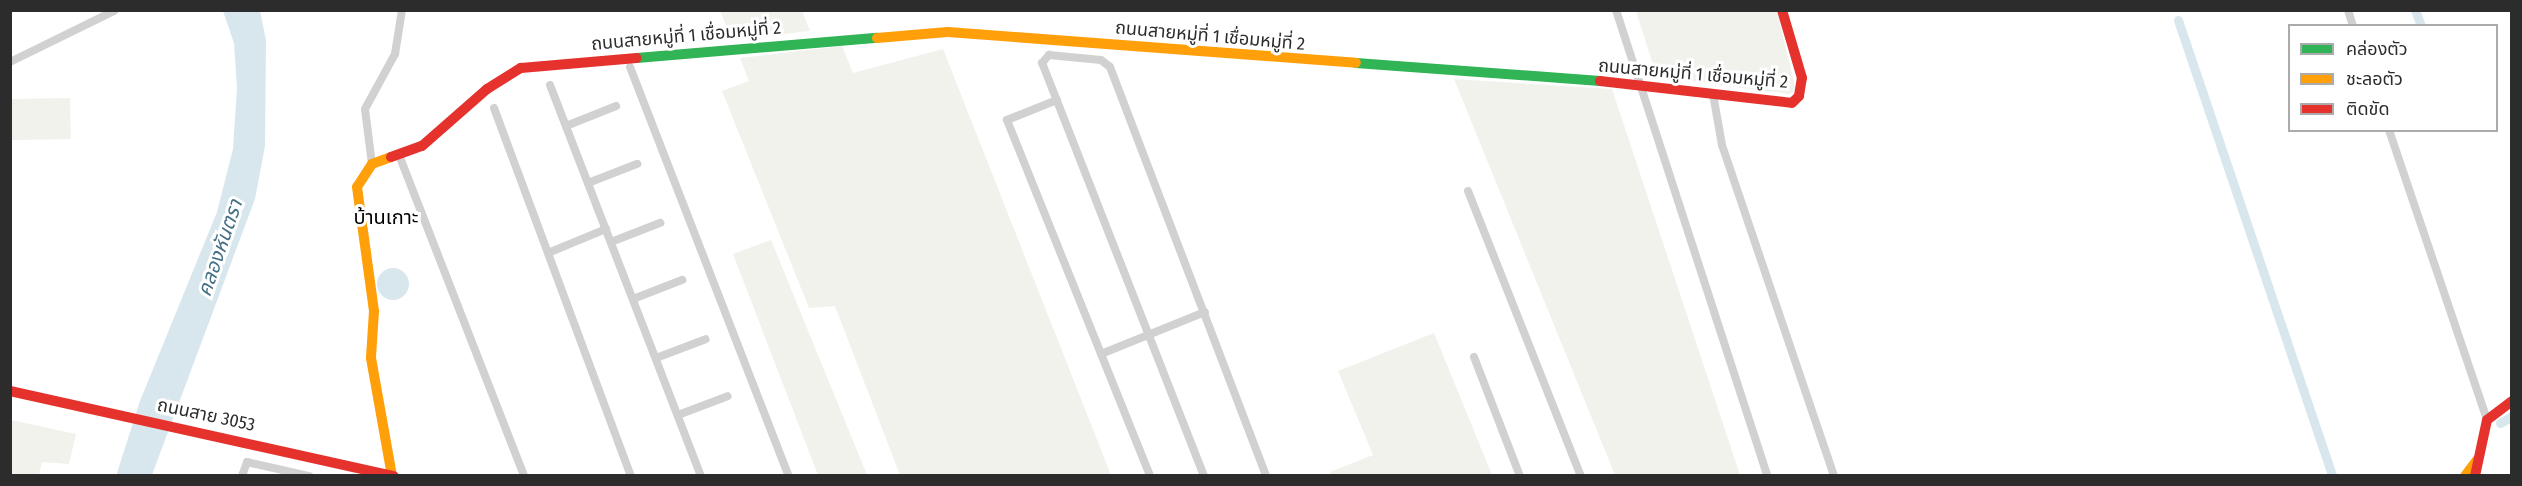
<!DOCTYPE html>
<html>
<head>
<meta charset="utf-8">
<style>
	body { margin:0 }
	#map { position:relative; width:2522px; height:486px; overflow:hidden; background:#fff; font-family:"Fira Sans Condensed","Noto Sans Thai",sans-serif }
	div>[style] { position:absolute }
	.green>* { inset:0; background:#f0f2eb; transform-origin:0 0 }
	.water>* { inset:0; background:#d8e7ee }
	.round { border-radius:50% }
	.canal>* { height:9px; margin:-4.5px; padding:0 4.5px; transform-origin:4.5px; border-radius:4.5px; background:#d8e7ee }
	.street>* { height:8px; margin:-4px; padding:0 4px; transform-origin:4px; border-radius:4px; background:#d1d1d1 }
	.fast>* { height:10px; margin:-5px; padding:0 5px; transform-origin:5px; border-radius:5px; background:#30b455 }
	.slow>* { height:10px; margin:-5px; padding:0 5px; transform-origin:5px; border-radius:5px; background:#ff9f0a }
	.jam>* { height:10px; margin:-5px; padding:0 5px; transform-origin:5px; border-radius:5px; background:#e5322d }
	span { translate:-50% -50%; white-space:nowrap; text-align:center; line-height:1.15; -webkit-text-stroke:6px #fff; paint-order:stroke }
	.street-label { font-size:18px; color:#2c2c2c }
	.neighbourhood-label { font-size:20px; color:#000 }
	.water-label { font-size:20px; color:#436f84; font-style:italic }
	.frame { position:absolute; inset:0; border:12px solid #2c2c2c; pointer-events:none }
	.legend { position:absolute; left:2288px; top:24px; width:210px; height:108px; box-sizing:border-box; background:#fff; border:2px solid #ababab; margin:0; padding:8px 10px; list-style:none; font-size:18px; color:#2c2c2c }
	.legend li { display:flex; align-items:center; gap:12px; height:30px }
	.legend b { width:30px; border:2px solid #ababab }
</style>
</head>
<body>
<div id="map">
	<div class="green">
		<div style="clip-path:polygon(720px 11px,802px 11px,810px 31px,732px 40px)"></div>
		<div style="clip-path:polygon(1636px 11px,1777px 11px,1796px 91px,1789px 94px,1657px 77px)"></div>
		<div style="clip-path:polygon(842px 46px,853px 73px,943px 49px,1111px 475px,900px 475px,835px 306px,809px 308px,722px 91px,749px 81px,740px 58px)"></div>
		<div style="clip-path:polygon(1454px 79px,1612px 89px,1740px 475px,1615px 475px)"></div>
		<div style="left:70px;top:98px;width:41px;height:59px;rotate:89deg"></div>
		<div style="clip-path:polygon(771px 240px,867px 475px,818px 475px,733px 254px)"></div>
		<div style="clip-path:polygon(1434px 333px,1492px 475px,1331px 475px,1330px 472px,1373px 455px,1338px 371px)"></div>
		<div style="clip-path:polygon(11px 420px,76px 434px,69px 464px,42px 462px,39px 475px,11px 475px)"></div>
	</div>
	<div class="water">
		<div style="clip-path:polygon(223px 11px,260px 11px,266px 40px,265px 146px,255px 199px,152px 475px,116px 476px,140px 401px,217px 212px,233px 149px,237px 88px,234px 43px)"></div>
		<div class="round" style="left:377px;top:268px;width:32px;height:32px"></div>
	</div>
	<div class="canal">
		<div style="left:2415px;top:10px;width:17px;rotate:69deg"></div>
		<div style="left:2178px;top:20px;width:481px;rotate:71.3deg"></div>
		<div style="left:2500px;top:423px;width:14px;rotate:-30deg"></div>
	</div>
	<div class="street">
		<div style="left:1616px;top:10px;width:490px;rotate:72deg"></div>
		<div style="left:2348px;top:10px;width:17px;rotate:73deg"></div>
		<div style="left:10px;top:62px;width:116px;rotate:-26.1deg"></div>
		<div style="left:630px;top:67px;width:439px;rotate:68.8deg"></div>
		<div style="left:550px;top:85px;width:419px;rotate:68.9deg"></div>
		<div style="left:1713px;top:94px;width:52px;rotate:80deg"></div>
		<div style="left:1722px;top:145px;width:349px;rotate:71.3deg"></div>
		<div style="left:1057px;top:100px;width:54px;rotate:158.2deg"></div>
		<div style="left:1007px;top:120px;width:384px;rotate:68.1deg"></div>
		<div style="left:494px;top:108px;width:393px;rotate:69.6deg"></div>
		<div style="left:566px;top:126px;width:54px;rotate:-21.8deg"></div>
		<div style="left:2389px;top:130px;width:306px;rotate:71.3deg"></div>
		<div style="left:399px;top:155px;width:344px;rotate:68.7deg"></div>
		<div style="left:372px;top:164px;width:55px;rotate:-97.3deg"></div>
		<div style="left:365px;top:109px;width:63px;rotate:-61.4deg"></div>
		<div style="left:395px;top:54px;width:45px;rotate:-81deg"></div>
		<div style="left:588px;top:183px;width:53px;rotate:-21.2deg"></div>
		<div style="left:1468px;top:191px;width:307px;rotate:68.4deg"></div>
		<div style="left:611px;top:242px;width:53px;rotate:-21.2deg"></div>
		<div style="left:548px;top:253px;width:63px;rotate:-22.5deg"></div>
		<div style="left:633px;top:299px;width:53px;rotate:-21.2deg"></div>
		<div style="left:1101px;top:354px;width:112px;rotate:-22deg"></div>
		<div style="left:1474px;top:357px;width:128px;rotate:68.9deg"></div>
		<div style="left:656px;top:358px;width:53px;rotate:-20.8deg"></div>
		<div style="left:678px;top:415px;width:53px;rotate:-20.8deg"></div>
		<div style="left:242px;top:476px;width:15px;rotate:-70deg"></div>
		<div style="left:247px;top:462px;width:64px;rotate:12.7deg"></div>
		<div style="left:1204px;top:476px;width:444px;rotate:-111.4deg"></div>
		<div style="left:1042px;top:63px;width:11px;rotate:-49deg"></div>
		<div style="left:1049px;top:55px;width:52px;rotate:5.5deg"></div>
		<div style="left:1101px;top:60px;width:11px;rotate:38deg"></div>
		<div style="left:1110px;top:67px;width:438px;rotate:69.1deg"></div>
	</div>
	<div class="fast">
		<div style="left:637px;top:58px;width:241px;rotate:-4.8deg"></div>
		<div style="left:1356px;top:63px;width:245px;rotate:4.2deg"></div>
	</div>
	<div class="slow">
		<div style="left:877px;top:38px;width:71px;rotate:-4.8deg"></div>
		<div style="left:948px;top:32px;width:409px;rotate:4.3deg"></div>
		<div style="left:391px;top:157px;width:20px;rotate:160deg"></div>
		<div style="left:372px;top:164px;width:27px;rotate:123deg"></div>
		<div style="left:357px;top:187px;width:125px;rotate:82.2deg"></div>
		<div style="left:374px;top:311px;width:47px;rotate:93.7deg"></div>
		<div style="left:371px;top:358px;width:120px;rotate:79.9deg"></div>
		<div style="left:2465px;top:476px;width:20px;rotate:-53deg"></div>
	</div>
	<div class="jam">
		<div style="left:1600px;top:81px;width:193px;rotate:6.5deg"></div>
		<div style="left:1792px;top:103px;width:10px;rotate:-45deg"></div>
		<div style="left:1799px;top:96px;width:18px;rotate:-81deg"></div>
		<div style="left:1802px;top:78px;width:71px;rotate:-106.4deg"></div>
		<div style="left:391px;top:157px;width:33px;rotate:-20deg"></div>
		<div style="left:422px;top:146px;width:86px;rotate:-41.2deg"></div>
		<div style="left:487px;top:89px;width:40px;rotate:-32deg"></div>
		<div style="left:521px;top:68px;width:116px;rotate:-4.9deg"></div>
		<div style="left:10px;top:391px;width:393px;rotate:12.5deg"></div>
		<div style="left:2475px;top:476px;width:57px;rotate:-77.9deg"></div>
		<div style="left:2487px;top:420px;width:31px;rotate:-37deg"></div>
	</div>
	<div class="street-label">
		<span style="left:686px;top:36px;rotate:-5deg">ถนนสายหมู่ที่ 1 เชื่อมหมู่ที่ 2</span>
		<span style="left:1210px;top:36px;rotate:5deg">ถนนสายหมู่ที่ 1 เชื่อมหมู่ที่ 2</span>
		<span style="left:1693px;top:74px;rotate:5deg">ถนนสายหมู่ที่ 1 เชื่อมหมู่ที่ 2</span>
		<span style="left:206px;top:415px;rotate:12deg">ถนนสาย 3053</span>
	</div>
	<div class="neighbourhood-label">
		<span style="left:386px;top:217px">บ้านเกาะ</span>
	</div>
	<div class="water-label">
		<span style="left:220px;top:248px;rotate:-71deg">คลองหันตรา</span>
	</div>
	<div class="frame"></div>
	<ul class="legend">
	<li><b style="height:8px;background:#30b455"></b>คล่องตัว</li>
	<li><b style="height:8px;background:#ff9f0a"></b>ชะลอตัว</li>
	<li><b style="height:8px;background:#e5322d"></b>ติดขัด</li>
	</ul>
</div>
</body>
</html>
